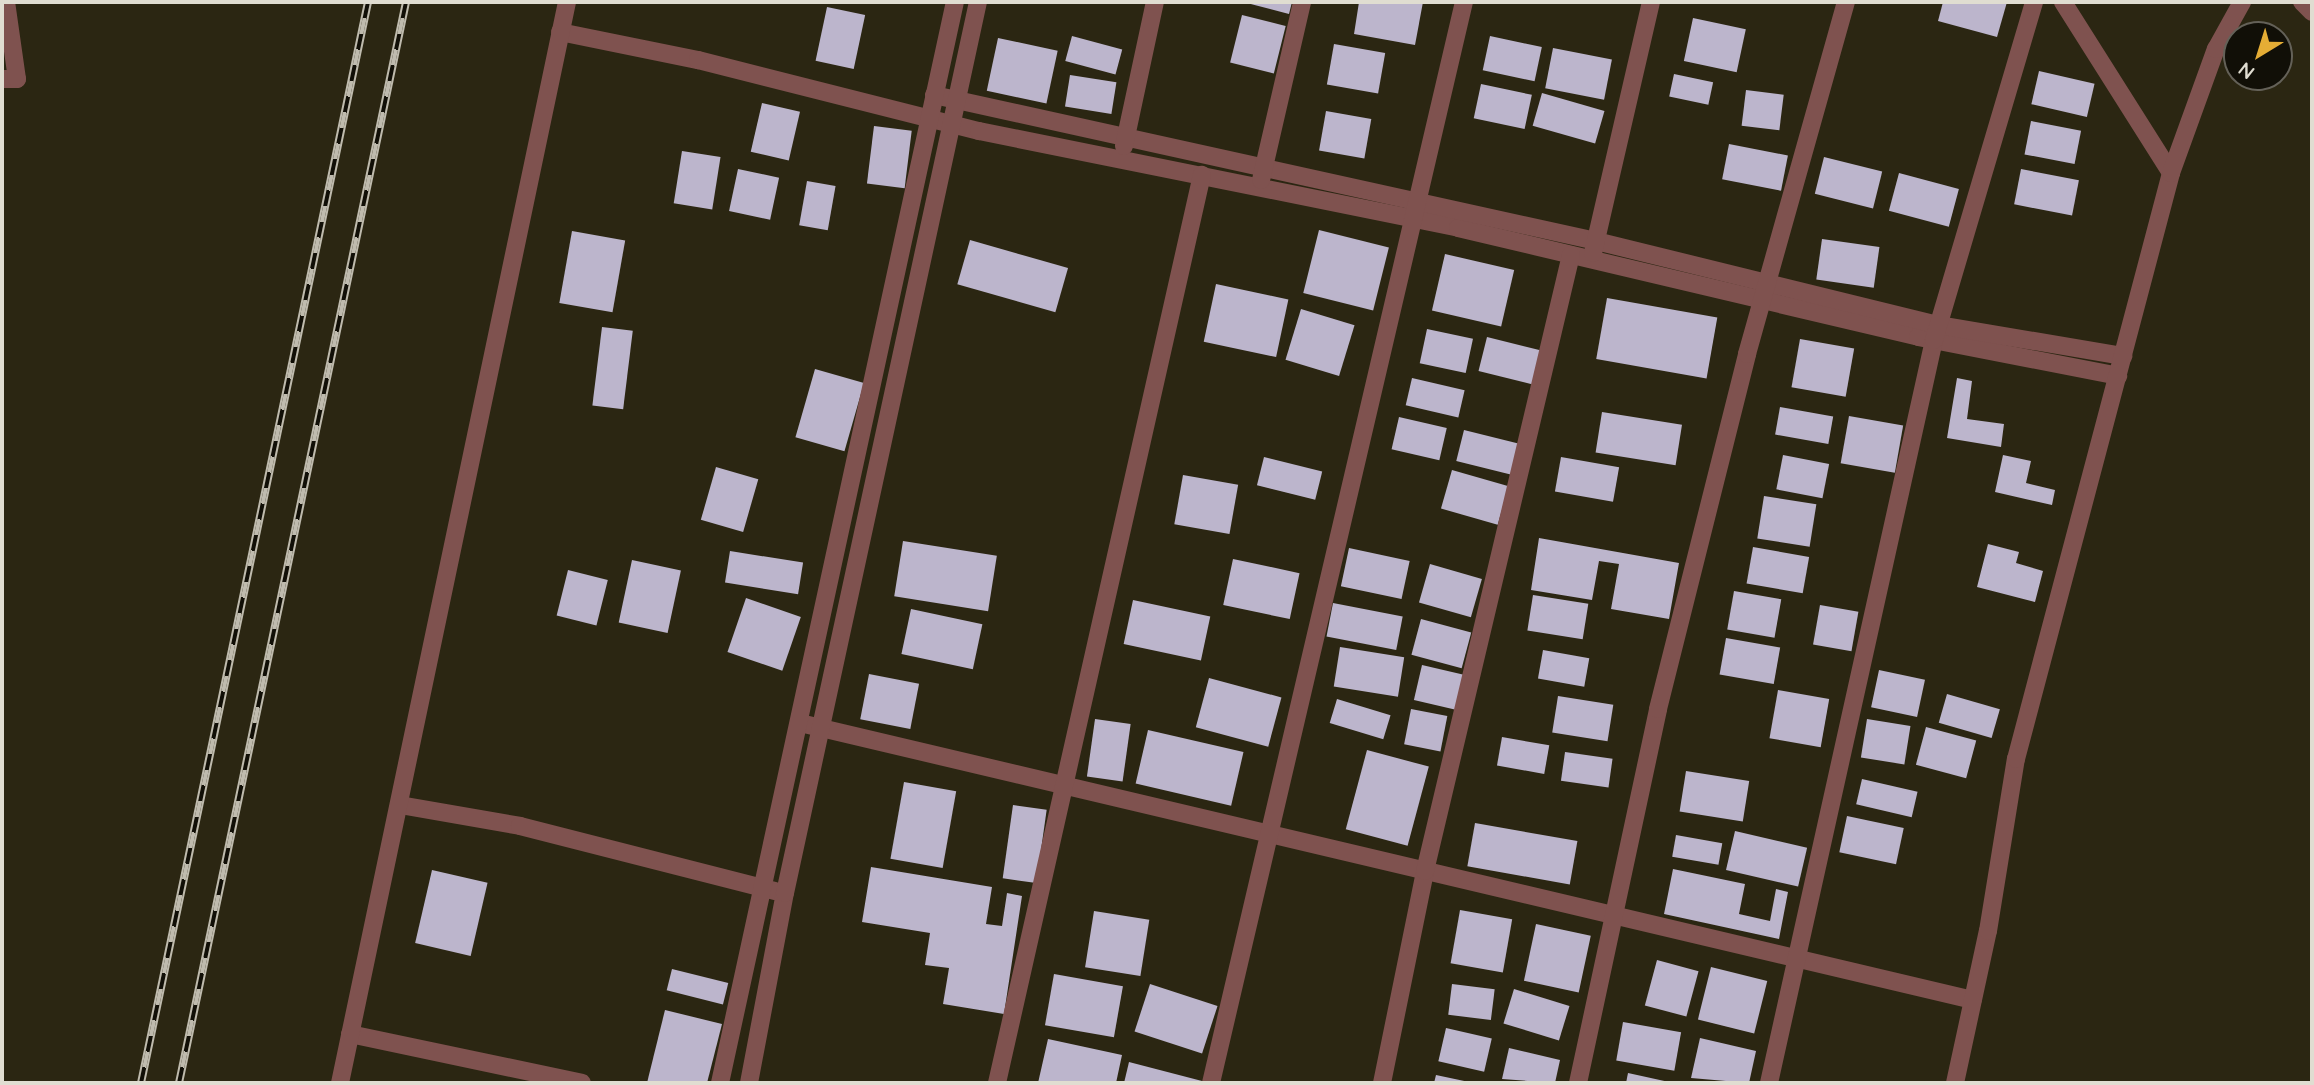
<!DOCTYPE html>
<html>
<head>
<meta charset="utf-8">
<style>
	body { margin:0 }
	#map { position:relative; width:2314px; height:1085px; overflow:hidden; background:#2b2612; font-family:Quicksand,sans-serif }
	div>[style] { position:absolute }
	.building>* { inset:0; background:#bcb5cc; transform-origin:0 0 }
	.minor>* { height:18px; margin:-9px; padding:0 9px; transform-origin:9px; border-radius:9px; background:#7f524f }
	.tertiary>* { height:18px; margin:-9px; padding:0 9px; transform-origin:9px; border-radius:9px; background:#7f524f }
	.rail>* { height:8px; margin-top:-4px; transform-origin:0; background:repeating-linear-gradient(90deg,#110f07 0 16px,#bfbbae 0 32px); box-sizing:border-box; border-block:2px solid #bfbbae }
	span { translate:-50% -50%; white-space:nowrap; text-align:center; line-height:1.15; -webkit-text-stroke:7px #110f07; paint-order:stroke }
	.frame { position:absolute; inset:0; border:4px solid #e0ddd1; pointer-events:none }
	.north { position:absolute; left:2223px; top:21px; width:70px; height:70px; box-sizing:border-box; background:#110f07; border:2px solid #646158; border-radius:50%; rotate:218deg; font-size:19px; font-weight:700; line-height:28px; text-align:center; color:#e0ddd1 }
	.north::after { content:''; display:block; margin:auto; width:24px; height:32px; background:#e5ad35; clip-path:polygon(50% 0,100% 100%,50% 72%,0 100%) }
</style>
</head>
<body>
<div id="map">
	<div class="building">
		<div style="clip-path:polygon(1243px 2px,1292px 2px,1289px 14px)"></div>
		<div style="clip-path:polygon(1359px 2px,1423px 2px,1415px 45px,1354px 34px)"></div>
		<div style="clip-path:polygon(1943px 2px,2007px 2px,1997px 37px,1938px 21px)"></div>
		<div style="left:827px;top:7px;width:39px;height:55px;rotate:12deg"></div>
		<div style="left:1242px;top:15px;width:45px;height:49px;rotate:14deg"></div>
		<div style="left:1693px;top:18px;width:54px;height:44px;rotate:12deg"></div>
		<div style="left:1072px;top:36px;width:52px;height:26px;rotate:15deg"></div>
		<div style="left:1490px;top:36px;width:53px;height:35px;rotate:12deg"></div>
		<div style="left:998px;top:38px;width:61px;height:54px;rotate:12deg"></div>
		<div style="left:1334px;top:44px;width:52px;height:41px;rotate:10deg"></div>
		<div style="left:1553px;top:48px;width:60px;height:41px;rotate:11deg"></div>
		<div style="left:2039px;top:71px;width:57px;height:34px;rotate:13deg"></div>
		<div style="left:1674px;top:74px;width:40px;height:23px;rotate:12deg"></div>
		<div style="left:1070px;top:75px;width:47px;height:32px;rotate:9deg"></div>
		<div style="left:1481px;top:84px;width:52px;height:35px;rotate:12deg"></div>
		<div style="left:1746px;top:90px;width:38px;height:36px;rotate:7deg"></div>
		<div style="left:1542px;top:93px;width:65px;height:34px;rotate:16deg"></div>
		<div style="left:762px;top:103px;width:39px;height:50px;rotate:13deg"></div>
		<div style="left:1326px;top:111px;width:46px;height:40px;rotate:10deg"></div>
		<div style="left:2031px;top:121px;width:51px;height:34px;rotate:11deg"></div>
		<div style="left:874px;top:126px;width:38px;height:58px;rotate:7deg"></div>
		<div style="left:1729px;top:144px;width:60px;height:36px;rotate:11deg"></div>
		<div style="left:682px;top:151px;width:39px;height:53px;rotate:9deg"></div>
		<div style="left:1824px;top:157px;width:60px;height:38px;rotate:14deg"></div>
		<div style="left:738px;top:169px;width:42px;height:43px;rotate:12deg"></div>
		<div style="left:2021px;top:169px;width:59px;height:36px;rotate:11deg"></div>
		<div style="left:1899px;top:173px;width:62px;height:39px;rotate:15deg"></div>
		<div style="left:807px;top:181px;width:29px;height:45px;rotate:10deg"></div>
		<div style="left:1319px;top:230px;width:72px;height:65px;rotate:14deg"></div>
		<div style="left:572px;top:231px;width:54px;height:73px;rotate:10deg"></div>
		<div style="left:1822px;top:239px;width:58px;height:41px;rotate:8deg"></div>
		<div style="left:970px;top:240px;width:102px;height:46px;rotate:16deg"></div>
		<div style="left:1445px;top:254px;width:71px;height:58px;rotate:13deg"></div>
		<div style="left:1216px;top:284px;width:74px;height:59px;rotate:12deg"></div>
		<div style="left:1607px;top:298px;width:112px;height:62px;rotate:10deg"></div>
		<div style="left:1301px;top:309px;width:56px;height:53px;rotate:17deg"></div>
		<div style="left:602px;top:327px;width:31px;height:79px;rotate:7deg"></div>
		<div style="left:1427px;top:329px;width:47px;height:35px;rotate:12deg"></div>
		<div style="left:1487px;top:337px;width:57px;height:35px;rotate:14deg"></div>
		<div style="left:1800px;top:339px;width:55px;height:49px;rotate:10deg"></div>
		<div style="left:815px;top:369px;width:51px;height:71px;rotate:16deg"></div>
		<div style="left:1412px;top:378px;width:54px;height:28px;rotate:13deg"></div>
		<div style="clip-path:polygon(1957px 378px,1972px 381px,1967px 419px,2004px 424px,2001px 447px,1947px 438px)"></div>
		<div style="left:1780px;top:407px;width:54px;height:28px;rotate:10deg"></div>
		<div style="left:1602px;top:412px;width:81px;height:41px;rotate:9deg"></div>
		<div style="left:1849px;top:416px;width:55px;height:48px;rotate:10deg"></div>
		<div style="left:1399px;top:417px;width:49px;height:33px;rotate:13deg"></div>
		<div style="left:1464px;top:430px;width:57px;height:32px;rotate:14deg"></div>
		<div style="left:1783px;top:455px;width:47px;height:35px;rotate:11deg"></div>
		<div style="clip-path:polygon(2003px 455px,2031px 461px,2026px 483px,2055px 490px,2052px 505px,1995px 492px)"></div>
		<div style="left:1264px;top:457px;width:60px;height:29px;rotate:14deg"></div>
		<div style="left:1561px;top:457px;width:59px;height:35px;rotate:10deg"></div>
		<div style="left:716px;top:467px;width:44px;height:55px;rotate:16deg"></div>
		<div style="left:1452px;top:470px;width:59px;height:40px;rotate:16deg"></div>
		<div style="left:1183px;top:475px;width:56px;height:50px;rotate:10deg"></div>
		<div style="left:1764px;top:496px;width:53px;height:43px;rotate:9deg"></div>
		<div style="clip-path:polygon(1539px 538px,1679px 563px,1669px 619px,1611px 609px,1619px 564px,1599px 561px,1592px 600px,1531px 590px)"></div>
		<div style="left:903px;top:541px;width:95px;height:56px;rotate:9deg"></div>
		<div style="clip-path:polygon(1988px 544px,2019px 552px,2016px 563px,2043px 571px,2035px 602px,1977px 587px)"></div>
		<div style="left:1753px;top:547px;width:57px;height:37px;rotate:10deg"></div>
		<div style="left:1349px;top:548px;width:62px;height:39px;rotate:12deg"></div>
		<div style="left:730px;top:551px;width:74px;height:32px;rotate:9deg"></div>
		<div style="left:1233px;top:559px;width:68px;height:47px;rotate:12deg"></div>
		<div style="left:632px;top:560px;width:50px;height:64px;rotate:12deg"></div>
		<div style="left:1430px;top:564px;width:54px;height:40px;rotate:16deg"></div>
		<div style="left:568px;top:570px;width:41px;height:47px;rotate:14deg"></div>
		<div style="left:1734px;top:591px;width:48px;height:39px;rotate:10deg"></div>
		<div style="left:1533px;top:595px;width:56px;height:36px;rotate:9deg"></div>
		<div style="left:746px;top:598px;width:58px;height:57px;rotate:19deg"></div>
		<div style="left:1133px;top:600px;width:79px;height:45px;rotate:12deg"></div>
		<div style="left:1333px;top:603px;width:71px;height:34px;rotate:11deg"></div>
		<div style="left:1820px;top:605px;width:39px;height:40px;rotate:10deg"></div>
		<div style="left:911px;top:609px;width:73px;height:46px;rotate:12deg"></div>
		<div style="left:1421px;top:619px;width:52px;height:37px;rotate:15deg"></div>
		<div style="left:1726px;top:638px;width:55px;height:37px;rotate:10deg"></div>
		<div style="left:1340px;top:647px;width:65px;height:40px;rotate:9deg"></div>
		<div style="left:1543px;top:650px;width:47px;height:29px;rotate:10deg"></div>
		<div style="left:1422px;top:665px;width:44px;height:36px;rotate:13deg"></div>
		<div style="left:1879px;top:670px;width:47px;height:38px;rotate:12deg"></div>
		<div style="left:869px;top:674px;width:51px;height:46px;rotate:11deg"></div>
		<div style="left:1209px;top:678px;width:75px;height:51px;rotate:15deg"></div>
		<div style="left:1778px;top:690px;width:52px;height:49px;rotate:10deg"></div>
		<div style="left:1947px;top:694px;width:55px;height:30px;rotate:16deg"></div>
		<div style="left:1558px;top:696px;width:56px;height:37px;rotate:9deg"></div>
		<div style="left:1337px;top:699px;width:56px;height:25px;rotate:17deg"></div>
		<div style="left:1411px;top:709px;width:37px;height:36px;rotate:11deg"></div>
		<div style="left:1095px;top:719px;width:36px;height:58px;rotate:8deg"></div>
		<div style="left:1867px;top:719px;width:44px;height:39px;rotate:9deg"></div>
		<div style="left:1926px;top:727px;width:52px;height:39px;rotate:15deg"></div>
		<div style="left:1148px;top:730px;width:98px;height:55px;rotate:13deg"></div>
		<div style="left:1502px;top:737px;width:48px;height:29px;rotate:10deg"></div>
		<div style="left:1367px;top:750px;width:64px;height:82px;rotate:15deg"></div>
		<div style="left:1565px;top:752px;width:48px;height:29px;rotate:8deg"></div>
		<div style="left:1686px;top:771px;width:64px;height:41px;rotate:9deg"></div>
		<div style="left:1862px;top:779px;width:57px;height:26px;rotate:13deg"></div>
		<div style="left:904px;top:782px;width:53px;height:78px;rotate:10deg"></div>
		<div style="left:1013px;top:805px;width:34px;height:74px;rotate:8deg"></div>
		<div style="left:1847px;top:816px;width:58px;height:37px;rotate:12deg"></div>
		<div style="left:1475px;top:823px;width:104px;height:44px;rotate:10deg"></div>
		<div style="left:1735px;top:831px;width:74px;height:40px;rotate:13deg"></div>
		<div style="left:1676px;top:835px;width:47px;height:22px;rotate:10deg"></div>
		<div style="clip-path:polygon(871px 867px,992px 887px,986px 924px,1002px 926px,1007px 893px,1022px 896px,1004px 1014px,943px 1004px,949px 968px,925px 965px,930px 933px,862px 922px)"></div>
		<div style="clip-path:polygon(1673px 869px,1745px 884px,1739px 914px,1770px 921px,1776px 889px,1788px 892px,1779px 939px,1664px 914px)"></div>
		<div style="left:432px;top:870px;width:57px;height:75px;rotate:13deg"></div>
		<div style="left:1460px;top:910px;width:53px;height:54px;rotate:10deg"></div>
		<div style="left:1094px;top:911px;width:56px;height:57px;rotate:9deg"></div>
		<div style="left:1536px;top:924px;width:56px;height:58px;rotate:12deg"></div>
		<div style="left:1657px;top:960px;width:43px;height:47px;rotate:15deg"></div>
		<div style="left:1711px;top:967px;width:58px;height:54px;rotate:14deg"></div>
		<div style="left:672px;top:969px;width:58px;height:22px;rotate:14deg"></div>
		<div style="left:1054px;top:974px;width:70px;height:52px;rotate:10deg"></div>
		<div style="left:1150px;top:984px;width:71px;height:50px;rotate:18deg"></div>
		<div style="left:1452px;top:984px;width:43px;height:31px;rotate:7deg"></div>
		<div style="left:1514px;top:989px;width:58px;height:36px;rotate:17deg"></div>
		<div style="clip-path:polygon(665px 1010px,722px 1024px,707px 1083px,647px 1083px)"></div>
		<div style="left:1623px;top:1022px;width:59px;height:39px;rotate:10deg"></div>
		<div style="left:1446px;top:1028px;width:47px;height:34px;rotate:13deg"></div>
		<div style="clip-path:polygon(1700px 1038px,1756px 1051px,1749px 1083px,1691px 1078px)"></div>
		<div style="clip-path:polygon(1048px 1039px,1122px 1055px,1116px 1083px,1038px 1083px)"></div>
		<div style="clip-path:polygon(1509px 1048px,1560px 1060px,1555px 1083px,1502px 1079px)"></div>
		<div style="clip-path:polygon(1129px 1062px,1202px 1081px,1201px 1083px,1124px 1083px)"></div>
		<div style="clip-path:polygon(1628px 1073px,1669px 1082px,1669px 1083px,1626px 1083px)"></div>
		<div style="clip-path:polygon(1436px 1075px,1469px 1082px,1469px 1083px,1434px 1083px)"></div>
	</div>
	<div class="minor">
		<div style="left:2302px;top:2px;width:14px;rotate:45deg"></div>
		<div style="left:560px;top:32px;width:141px;rotate:11.5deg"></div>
		<div style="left:698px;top:60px;width:290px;rotate:14.2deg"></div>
		<div style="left:979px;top:131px;width:489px;rotate:11.4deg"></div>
		<div style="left:1458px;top:228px;width:473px;rotate:13.3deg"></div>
		<div style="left:1918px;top:337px;width:204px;rotate:11deg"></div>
		<div style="left:2px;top:79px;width:15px"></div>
		<div style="left:17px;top:79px;width:78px;rotate:-98.1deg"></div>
		<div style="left:934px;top:95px;width:678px;rotate:12.44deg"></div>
		<div style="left:1596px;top:241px;width:352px;rotate:13.8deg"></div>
		<div style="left:1938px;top:325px;width:188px;rotate:9.5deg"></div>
		<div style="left:1124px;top:146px;width:147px;rotate:-77.9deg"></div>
		<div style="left:1261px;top:180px;width:183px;rotate:-77deg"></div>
		<div style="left:1593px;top:253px;width:258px;rotate:-77deg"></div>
		<div style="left:800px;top:723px;width:1205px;rotate:13.29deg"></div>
		<div style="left:400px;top:805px;width:122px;rotate:9.9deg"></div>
		<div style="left:520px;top:826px;width:263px;rotate:14.3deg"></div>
		<div style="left:350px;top:1034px;width:237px;rotate:11.9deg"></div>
		<div style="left:340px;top:1083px;width:1105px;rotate:-78.14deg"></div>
		<div style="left:720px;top:1083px;width:1106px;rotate:-77.74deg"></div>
		<div style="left:749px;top:1083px;width:193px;rotate:-79.3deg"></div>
		<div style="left:785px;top:893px;width:912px;rotate:-77.78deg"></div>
		<div style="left:997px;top:1083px;width:931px;rotate:-77.28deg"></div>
		<div style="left:1211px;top:1083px;width:1110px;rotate:-76.83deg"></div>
		<div style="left:1382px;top:1083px;width:216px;rotate:-78.5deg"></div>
		<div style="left:1425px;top:871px;width:633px;rotate:-76.67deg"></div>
		<div style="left:1578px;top:1083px;width:382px;rotate:-77.9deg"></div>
		<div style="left:1658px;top:709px;width:366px;rotate:-75.9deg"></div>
		<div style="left:1747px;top:354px;width:366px;rotate:-74.3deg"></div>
		<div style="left:1769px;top:1083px;width:761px;rotate:-77.48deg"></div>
		<div style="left:1934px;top:340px;width:352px;rotate:-73.5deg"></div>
		<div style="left:1955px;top:1083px;width:156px;rotate:-77.8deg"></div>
		<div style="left:1988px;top:931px;width:174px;rotate:-80.8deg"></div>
		<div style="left:2016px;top:759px;width:606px;rotate:-75.18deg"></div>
		<div style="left:2171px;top:173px;width:202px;rotate:-122.3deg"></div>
	</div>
	<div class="tertiary">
		<div style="left:2171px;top:173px;width:132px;rotate:-70.1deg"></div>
		<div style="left:2216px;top:49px;width:54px;rotate:-61deg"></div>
	</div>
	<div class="rail">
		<div style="left:141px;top:1083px;width:1105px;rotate:-78.14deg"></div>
		<div style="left:179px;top:1083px;width:1105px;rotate:-78.14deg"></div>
	</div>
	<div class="frame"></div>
	<div class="north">N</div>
</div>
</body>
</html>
